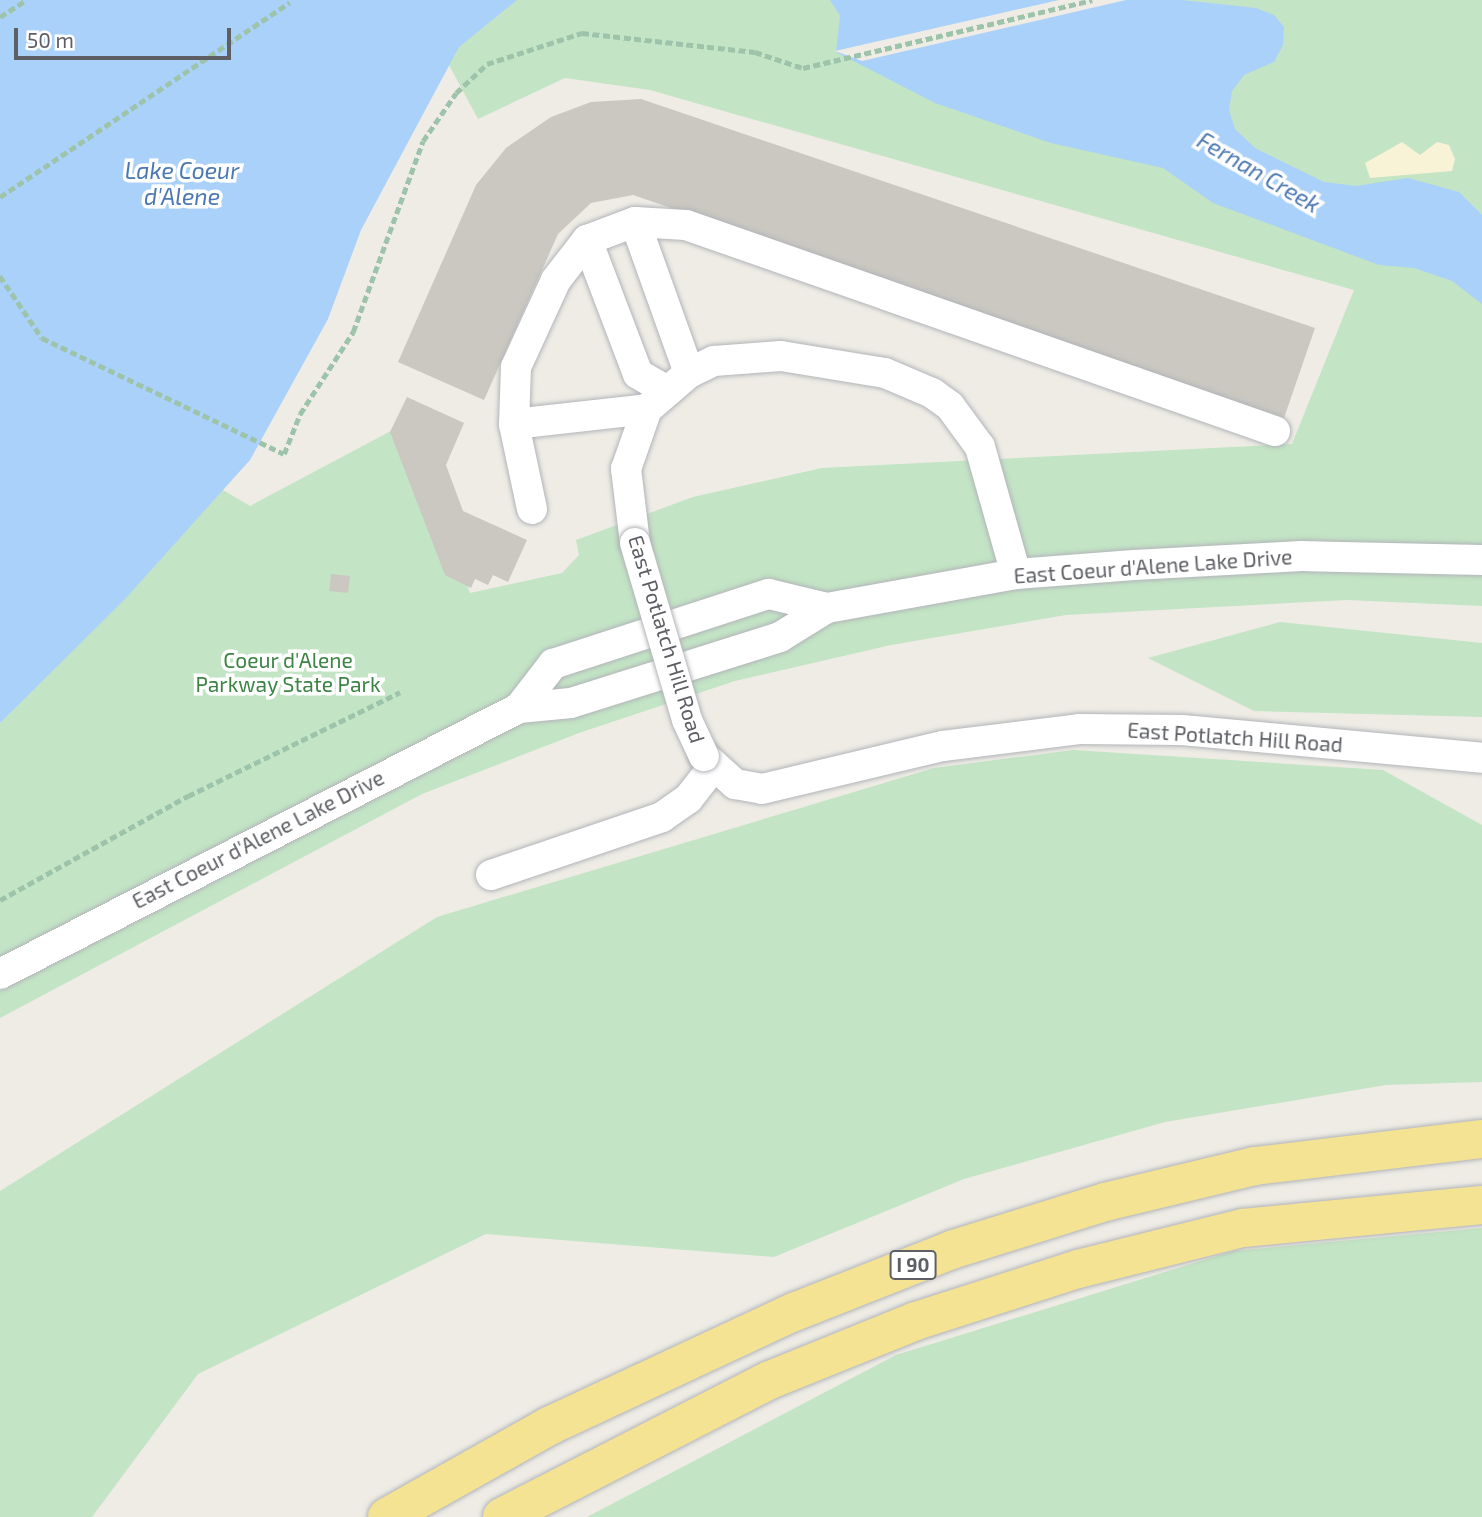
<!DOCTYPE html>
<html>
<head>
<meta charset="utf-8">
<style>
	body { margin:0 }
	#map { position:relative; width:1482px; height:1517px; overflow:hidden; background:#eeece5; font-family:"Exo 2",sans-serif }
	div>[style] { position:absolute }
	.green>* { inset:0; background:#c3e4c5 }
	.sand>* { inset:0; background:#f8f2d6 }
	.water>* { inset:0; background:#aad1f9 }
	.pier>* { inset:0; background:#eeece5 }
	.building>* { inset:0; background:#cac8c1; transform-origin:0 0 }
	.path>* { height:4.5px; margin-top:-2.25px; transform-origin:0; background:repeating-linear-gradient(90deg,#9dc4ab 0 7px,transparent 0 10.5px) }
	.roads { filter:drop-shadow(0 0 2px #b2b4b9) drop-shadow(0 0 2px #b2b4b9) }
	.minor>* { height:30px; margin:-15px; padding:0 15px; transform-origin:15px; border-radius:15px; background:#fff }
	.highway>* { height:38px; margin:-19px; padding:0 19px; transform-origin:19px; border-radius:19px; background:#f5e394 }
	.bridges { filter:drop-shadow(0 0 2px #b2b4b9) drop-shadow(0 0 2px #b2b4b9) }
	.minor-bridge>* { height:30px; margin:-15px; padding:0 15px; transform-origin:15px; border-radius:15px; background:#fff }
	span { translate:-50% -50%; white-space:nowrap; text-align:center; line-height:1.15; -webkit-text-stroke:7px #fff; paint-order:stroke }
	.shield-label span { padding:2px 5px; background:#fff; border:2px solid; border-radius:5px; -webkit-text-stroke-width:0 }
	.shield-label { font-size:19px; color:#5d5f64; font-weight:700 }
	.street-label { font-size:21px; color:#5d5f64 }
	.park-label { font-size:21px; color:#3c8444 }
	.water-label { font-size:23px; color:#4b77b2; font-style:italic }
	.scale { position:absolute; left:14px; top:28px; width:217px; height:32px; box-sizing:border-box; border:4px solid #5d5f64; border-top:0; padding-left:9px; font-size:21px; line-height:24px; white-space:nowrap; color:#5d5f64; -webkit-text-stroke:5px #fff; paint-order:stroke }
</style>
</head>
<body>
<div id="map">
	<div class="green">
		<div style="clip-path:polygon(473px 0,1482px 0,1482px 606px,1347px 600px,1066px 615px,891px 645px,735px 681px,579px 733px,422px 794px,0 1018px,0 723px,223px 490px,250px 506px,404px 424px,470px 593px,562px 573px,579px 555px,576px 540px,693px 497px,822px 468px,1292px 444px,1354px 290px,650px 90px,565px 78px,478px 119px,448px 63px)"></div>
		<div style="clip-path:polygon(1280px 622px,1482px 643px,1482px 717px,1254px 711px,1148px 658px)"></div>
		<div style="clip-path:polygon(1073px 750px,1383px 770px,1482px 825px,1482px 1082px,1386px 1085px,1165px 1122px,964px 1179px,774px 1257px,486px 1234px,198px 1374px,92px 1517px,0 1517px,0 1191px,437px 917px,934px 768px)"></div>
		<div style="clip-path:polygon(1482px 1228px,1482px 1517px,587px 1517px,896px 1355px,1233px 1251px)"></div>
	</div>
	<div class="sand">
		<div style="clip-path:polygon(1402px 142px,1420px 155px,1437px 142px,1449px 145px,1455px 159px,1452px 171px,1370px 178px,1365px 163px)"></div>
	</div>
	<div class="water">
		<div style="clip-path:polygon(0 0,517px 0,459px 47px,361px 230px,328px 319px,250px 460px,125px 599px,0 723px)"></div>
		<div style="clip-path:polygon(830px 0,1182px 0,1256px 8px,1274px 15px,1284px 27px,1283px 45px,1274px 62px,1244px 75px,1232px 91px,1229px 110px,1235px 129px,1255px 148px,1324px 182px,1356px 186px,1408px 178px,1459px 192px,1482px 215px,1482px 304px,1452px 281px,1414px 268px,1379px 265px,1213px 203px,1163px 168px,1051px 143px,935px 103px,836px 52px,840px 16px)"></div>
	</div>
	<div class="pier">
		<div style="clip-path:polygon(1059px 0,1126px 0,862px 61px,835px 51px)"></div>
	</div>
	<div class="building">
		<div style="clip-path:polygon(641px 99px,1315px 328px,1284px 418px,633px 195px,591px 203px,558px 234px,484px 400px,398px 362px,476px 185px,506px 148px,551px 117px,591px 102px)"></div>
		<div style="clip-path:polygon(407px 397px,464px 423px,446px 465px,463px 511px,527px 540px,508px 582px,493px 575px,488px 585px,475px 579px,471px 588px,445px 575px,390px 432px)"></div>
		<div style="left:331px;top:574px;width:19px;height:17px;rotate:6deg"></div>
	</div>
	<div class="path">
		<div style="left:0;top:17px;width:31px;rotate:-33deg"></div>
		<div style="left:0;top:197px;width:349px;rotate:-33.9deg"></div>
		<div style="left:0;top:276px;width:75px;rotate:55.9deg"></div>
		<div style="left:42px;top:338px;width:268px;rotate:25.6deg"></div>
		<div style="left:284px;top:454px;width:43px;rotate:-68.2deg"></div>
		<div style="left:300px;top:414px;width:98px;rotate:-57.1deg"></div>
		<div style="left:353px;top:332px;width:203px;rotate:-69.9deg"></div>
		<div style="left:423px;top:141px;width:58px;rotate:-55.5deg"></div>
		<div style="left:456px;top:93px;width:42px;rotate:-43.1deg"></div>
		<div style="left:487px;top:64px;width:100px;rotate:-18.1deg"></div>
		<div style="left:582px;top:33px;width:174px;rotate:6.3deg"></div>
		<div style="left:755px;top:52px;width:51px;rotate:18.4deg"></div>
		<div style="left:803px;top:68px;width:297px;rotate:-13.2deg"></div>
		<div style="left:0;top:900px;width:215px;rotate:-29deg"></div>
		<div style="left:188px;top:796px;width:236px;rotate:-26.1deg"></div>
	</div>
	<div class="roads">
		<div class="minor">
			<div style="left:635px;top:222px;width:160px;rotate:70.3deg"></div>
			<div style="left:587px;top:240px;width:143px;rotate:69.2deg"></div>
			<div style="left:638px;top:374px;width:32px;rotate:30deg"></div>
			<div style="left:514px;top:424px;width:134px;rotate:-6.4deg"></div>
			<div style="left:532px;top:509px;width:87px;rotate:-102deg"></div>
			<div style="left:514px;top:424px;width:57px;rotate:-88deg"></div>
			<div style="left:516px;top:367px;width:96px;rotate:-65.3deg"></div>
			<div style="left:556px;top:280px;width:51px;rotate:-52.2deg"></div>
			<div style="left:587px;top:240px;width:51px;rotate:-20.6deg"></div>
			<div style="left:635px;top:222px;width:51px;rotate:3.4deg"></div>
			<div style="left:686px;top:225px;width:624px;rotate:19.28deg"></div>
			<div style="left:635px;top:543px;width:75px;rotate:-96.9deg"></div>
			<div style="left:626px;top:469px;width:64px;rotate:-70.7deg"></div>
			<div style="left:647px;top:409px;width:55px;rotate:-40.6deg"></div>
			<div style="left:689px;top:373px;width:28px;rotate:-26deg"></div>
			<div style="left:714px;top:361px;width:67px;rotate:-4.3deg"></div>
			<div style="left:781px;top:356px;width:105px;rotate:9.3deg"></div>
			<div style="left:885px;top:373px;width:51px;rotate:23.1deg"></div>
			<div style="left:932px;top:393px;width:22px;rotate:36deg"></div>
			<div style="left:950px;top:406px;width:51px;rotate:53.8deg"></div>
			<div style="left:980px;top:447px;width:132px;rotate:74.2deg"></div>
			<div style="left:519px;top:708px;width:56px;rotate:-52.3deg"></div>
			<div style="left:553px;top:664px;width:227px;rotate:-18deg"></div>
			<div style="left:769px;top:594px;width:60px;rotate:13.6deg"></div>
			<div style="left:704px;top:756px;width:42px;rotate:42.1deg"></div>
			<div style="left:735px;top:784px;width:27px;rotate:10deg"></div>
			<div style="left:762px;top:789px;width:186px;rotate:-13.4deg"></div>
			<div style="left:943px;top:746px;width:137px;rotate:-7.1deg"></div>
			<div style="left:1079px;top:729px;width:103px;rotate:0.6deg"></div>
			<div style="left:1182px;top:730px;width:301px;rotate:5.3deg"></div>
			<div style="left:491px;top:875px;width:181px;rotate:-18.7deg"></div>
			<div style="left:662px;top:817px;width:32px;rotate:-35deg"></div>
			<div style="left:688px;top:799px;width:41px;rotate:-52deg"></div>
			<div style="left:0;top:974px;width:583px;rotate:-27.14deg"></div>
			<div style="left:519px;top:708px;width:52px;rotate:-5.5deg"></div>
			<div style="left:571px;top:703px;width:219px;rotate:-17.5deg"></div>
			<div style="left:780px;top:637px;width:55px;rotate:-31.7deg"></div>
			<div style="left:827px;top:608px;width:192px;rotate:-10.2deg"></div>
			<div style="left:1016px;top:574px;width:118px;rotate:-4.4deg"></div>
			<div style="left:1134px;top:565px;width:168px;rotate:-3.1deg"></div>
			<div style="left:1302px;top:556px;width:180px;rotate:1.3deg"></div>
		</div>
		<div class="highway">
			<div style="left:387px;top:1517px;width:186px;rotate:-29.3deg"></div>
			<div style="left:549px;top:1426px;width:270px;rotate:-25deg"></div>
			<div style="left:794px;top:1312px;width:169px;rotate:-21.5deg"></div>
			<div style="left:951px;top:1250px;width:161px;rotate:-17.3deg"></div>
			<div style="left:1105px;top:1202px;width:154px;rotate:-13.5deg"></div>
			<div style="left:1255px;top:1166px;width:229px;rotate:-6.8deg"></div>
			<div style="left:502px;top:1517px;width:301px;rotate:-27.1deg"></div>
			<div style="left:770px;top:1380px;width:157px;rotate:-22deg"></div>
			<div style="left:916px;top:1321px;width:170px;rotate:-17.8deg"></div>
			<div style="left:1078px;top:1269px;width:170px;rotate:-14deg"></div>
			<div style="left:1243px;top:1228px;width:240px;rotate:-5.5deg"></div>
		</div>
	</div>
	<div class="bridges">
		<div class="minor-bridge">
			<div style="left:635px;top:543px;width:184px;rotate:73.6deg"></div>
			<div style="left:687px;top:720px;width:40px;rotate:65deg"></div>
		</div>
	</div>
	<div class="shield-label">
		<span style="left:913px;top:1265px">I 90</span>
	</div>
	<div class="street-label">
		<span style="left:1153px;top:566px;rotate:-4deg">East Coeur d'Alene Lake Drive</span>
		<span style="left:667px;top:639px;rotate:73deg">East Potlatch Hill Road</span>
		<span style="left:1235px;top:737px;rotate:4deg">East Potlatch Hill Road</span>
		<span style="left:258px;top:839px;rotate:-27deg">East Coeur d'Alene Lake Drive</span>
	</div>
	<div class="park-label">
		<span style="left:288px;top:672px">Coeur d'Alene<br>Parkway State Park</span>
	</div>
	<div class="water-label">
		<span style="left:182px;top:183px">Lake Coeur<br>d'Alene</span>
		<span style="left:1259px;top:172px;rotate:30deg">Fernan Creek</span>
	</div>
	<div class="scale">50 m</div>
</div>
</body>
</html>
